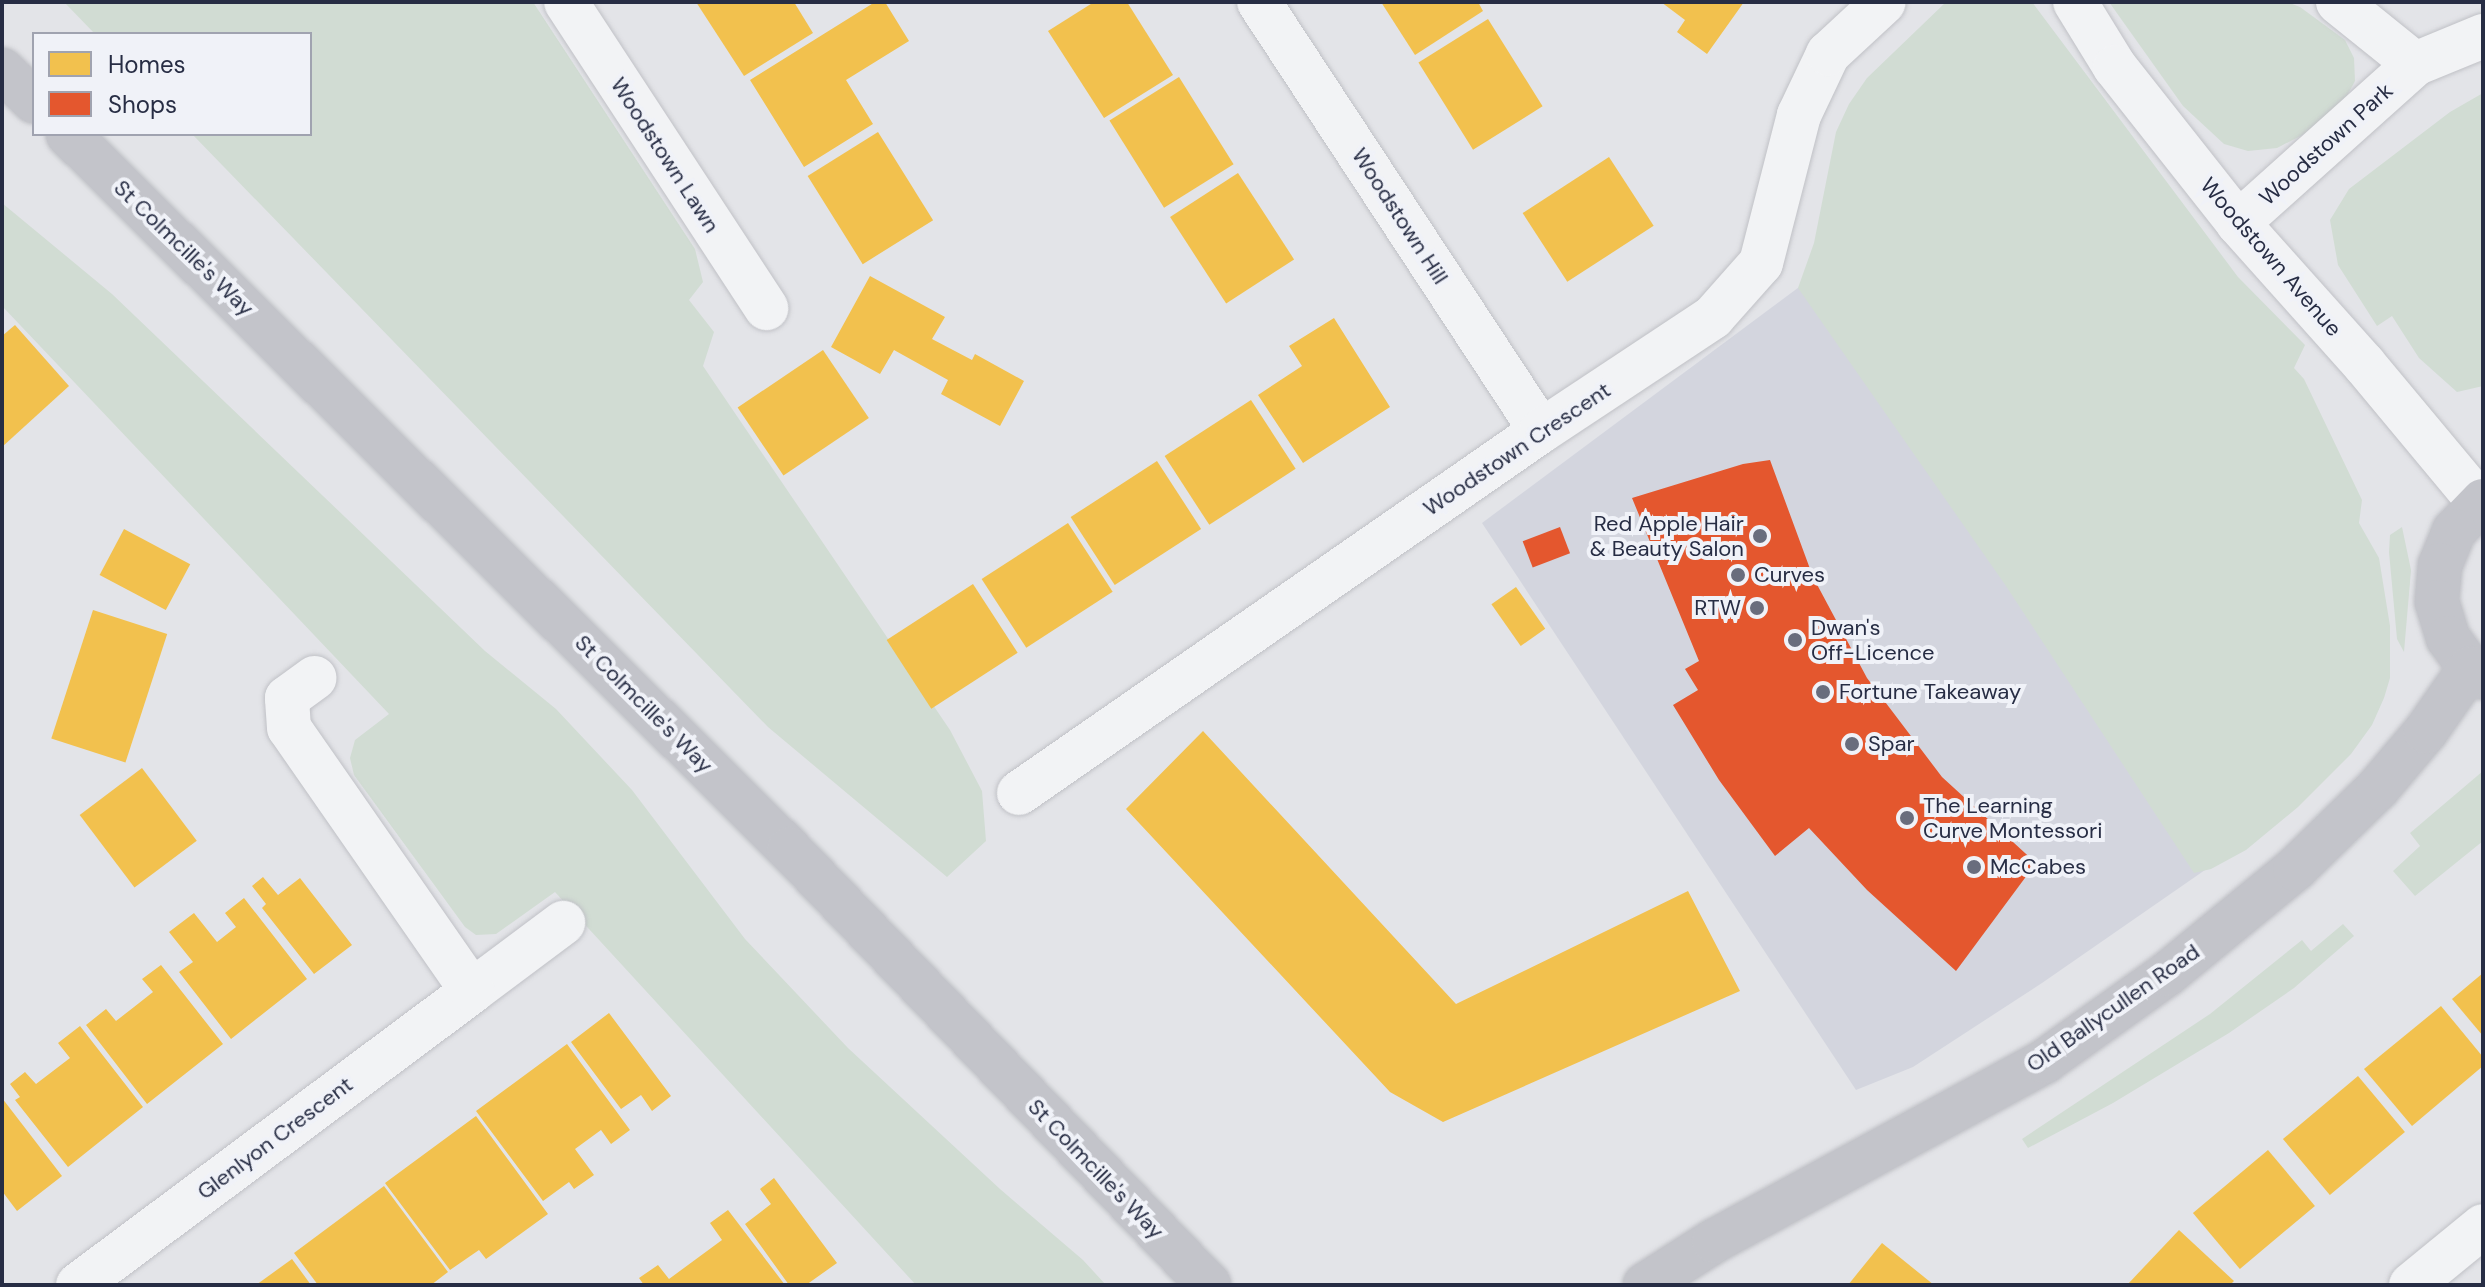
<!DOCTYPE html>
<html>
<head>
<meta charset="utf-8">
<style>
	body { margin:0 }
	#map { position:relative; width:2485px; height:1287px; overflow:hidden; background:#e3e4e8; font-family:"DM Sans",sans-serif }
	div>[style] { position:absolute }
	.built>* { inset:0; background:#d3d5de }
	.green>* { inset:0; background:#d1dcd3 }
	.homes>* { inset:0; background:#f2c14e; transform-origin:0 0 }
	.shops>* { inset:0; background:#e4572e; transform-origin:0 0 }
	.roads { filter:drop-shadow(0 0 2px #c0c1c6) drop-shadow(0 0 2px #c0c1c6) }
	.street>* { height:44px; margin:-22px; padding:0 22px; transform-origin:22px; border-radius:22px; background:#f2f3f5 }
	.secondary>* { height:44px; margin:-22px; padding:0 22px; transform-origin:22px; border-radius:22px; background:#c3c4ca }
	.dots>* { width:22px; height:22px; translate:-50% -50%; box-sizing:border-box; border:4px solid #f0f2f8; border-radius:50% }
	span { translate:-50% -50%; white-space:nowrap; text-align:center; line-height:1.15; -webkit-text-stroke:8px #f0f2f8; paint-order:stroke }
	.street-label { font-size:22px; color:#272d44 }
	.poi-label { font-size:22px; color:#272d44 }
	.right { translate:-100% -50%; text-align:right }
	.left { translate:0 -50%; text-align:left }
	.frame { position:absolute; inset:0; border:4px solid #272d44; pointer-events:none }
	.legend { position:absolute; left:32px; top:32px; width:280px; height:104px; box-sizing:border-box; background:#f0f2f8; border:2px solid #a0a3b0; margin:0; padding:10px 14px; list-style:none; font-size:24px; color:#272d44 }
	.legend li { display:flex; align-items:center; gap:16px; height:40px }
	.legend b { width:40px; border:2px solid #a0a3b0 }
</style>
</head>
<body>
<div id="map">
	<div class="built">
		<div style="clip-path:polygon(1814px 276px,2218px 861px,2042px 983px,1913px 1067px,1856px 1090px,1482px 523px)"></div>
	</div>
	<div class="green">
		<div style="clip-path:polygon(64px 2px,533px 2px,695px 249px,703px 282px,689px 300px,714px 332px,703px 366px,950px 730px,982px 791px,986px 841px,947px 877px,768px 727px,192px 134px,310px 134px,310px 34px,95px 34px)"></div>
		<div style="clip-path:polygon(1946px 2px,2032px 2px,2238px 277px,2305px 345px,2294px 368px,2304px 379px,2362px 500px,2359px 523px,2379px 558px,2390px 626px,2390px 678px,2384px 698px,2372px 725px,2351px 754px,2298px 807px,2246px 850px,2211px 869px,2194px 873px,2006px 586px,1798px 288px,1814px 243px,1836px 132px,1849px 104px,1867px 78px)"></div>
		<div style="clip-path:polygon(2109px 2px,2287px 2px,2300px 7px,2345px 40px,2354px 58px,2355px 81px,2344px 101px,2314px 129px,2277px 148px,2248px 151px,2224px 144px,2183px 106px)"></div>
		<div style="clip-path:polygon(2483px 93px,2483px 386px,2457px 392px,2419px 358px,2392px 316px,2377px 326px,2338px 265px,2330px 220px,2349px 189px,2450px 112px)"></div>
		<div style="clip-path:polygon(2px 203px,112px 294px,485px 651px,556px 709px,632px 790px,745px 939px,848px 1048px,1000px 1189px,1083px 1260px,1106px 1285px,916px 1285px,555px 892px,496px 934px,476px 935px,465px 927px,354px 775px,350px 758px,355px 740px,389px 714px,2px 306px)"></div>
		<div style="clip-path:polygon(2402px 527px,2411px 570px,2404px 652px,2397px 639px,2389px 552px,2390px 535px)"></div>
		<div style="clip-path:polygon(2483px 771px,2483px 841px,2415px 896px,2393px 871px,2420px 846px,2410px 833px)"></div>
		<div style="clip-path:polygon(2343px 924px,2354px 936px,2294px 988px,2229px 1033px,2113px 1103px,2028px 1148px,2022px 1139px,2210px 1014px,2302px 940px,2311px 951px)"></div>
	</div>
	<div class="homes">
		<div style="clip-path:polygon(696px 2px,794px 2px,813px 33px,744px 76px)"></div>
		<div style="clip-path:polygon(875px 2px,885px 2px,909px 41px,846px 80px,873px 124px,804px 167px,750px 80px)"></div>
		<div style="clip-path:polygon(1094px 2px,1127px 2px,1173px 75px,1104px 118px,1048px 31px)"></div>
		<div style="clip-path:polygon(1381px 2px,1478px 2px,1483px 11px,1415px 55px)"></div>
		<div style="clip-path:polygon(1661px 2px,1744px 2px,1707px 54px,1677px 32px,1685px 20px)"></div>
		<div style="left:1488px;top:19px;width:103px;height:82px;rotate:58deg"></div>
		<div style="left:1179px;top:77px;width:103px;height:82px;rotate:58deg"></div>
		<div style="left:878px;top:132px;width:104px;height:83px;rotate:58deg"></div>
		<div style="left:1609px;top:157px;width:82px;height:103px;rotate:57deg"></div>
		<div style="left:1238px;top:173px;width:103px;height:81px;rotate:57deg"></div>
		<div style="clip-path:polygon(870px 276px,945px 317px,932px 339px,972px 360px,975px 354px,1024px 381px,1000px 426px,941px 394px,948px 380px,894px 350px,880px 374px,831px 347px)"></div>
		<div style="clip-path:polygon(1334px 318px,1390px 407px,1303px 463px,1258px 395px,1302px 366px,1289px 346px)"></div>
		<div style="clip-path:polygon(15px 325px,69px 386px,2px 447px,2px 336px)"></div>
		<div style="left:823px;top:350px;width:82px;height:103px;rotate:56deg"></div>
		<div style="left:1251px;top:400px;width:82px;height:103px;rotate:57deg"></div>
		<div style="left:1157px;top:461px;width:81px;height:103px;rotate:57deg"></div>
		<div style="left:1068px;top:523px;width:82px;height:103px;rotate:57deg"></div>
		<div style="left:124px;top:529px;width:75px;height:52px;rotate:28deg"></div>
		<div style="left:973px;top:584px;width:82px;height:103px;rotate:57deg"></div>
		<div style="left:1516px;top:587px;width:51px;height:30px;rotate:55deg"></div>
		<div style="left:93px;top:610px;width:78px;height:135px;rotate:18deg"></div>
		<div style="clip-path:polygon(1203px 731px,1456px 1004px,1688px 891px,1740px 991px,1443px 1122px,1390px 1092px,1126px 809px)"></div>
		<div style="left:142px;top:768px;width:91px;height:78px;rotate:53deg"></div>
		<div style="clip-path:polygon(263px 877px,278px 895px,300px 878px,352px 945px,314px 974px,262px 908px,266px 904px,252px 886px)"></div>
		<div style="clip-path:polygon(244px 898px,307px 979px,231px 1039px,179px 972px,193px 962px,169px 932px,194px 913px,217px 942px,236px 927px,225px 913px)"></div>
		<div style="clip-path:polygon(161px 965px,223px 1044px,147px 1104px,86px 1025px,106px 1009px,116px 1021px,134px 1007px,153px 992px,142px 979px)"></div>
		<div style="clip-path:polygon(2483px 973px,2483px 1036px,2452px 999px)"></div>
		<div style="clip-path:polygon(2441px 1006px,2483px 1057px,2483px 1066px,2412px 1126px,2364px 1069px)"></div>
		<div style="clip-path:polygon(609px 1013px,671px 1096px,652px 1111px,641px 1095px,621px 1109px,571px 1042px)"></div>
		<div style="clip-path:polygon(80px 1026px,143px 1107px,68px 1167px,15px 1100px,20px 1097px,10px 1084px,25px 1072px,36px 1084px,70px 1058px,58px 1043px)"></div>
		<div style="clip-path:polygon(567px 1044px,630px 1130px,611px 1144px,601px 1130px,575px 1149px,594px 1175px,574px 1189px,569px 1182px,543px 1201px,476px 1111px)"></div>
		<div style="left:2358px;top:1076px;width:73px;height:98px;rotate:50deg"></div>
		<div style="clip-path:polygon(2px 1098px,62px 1176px,17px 1211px,2px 1191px)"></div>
		<div style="clip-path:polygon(476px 1116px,548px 1214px,486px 1259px,479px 1250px,450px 1270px,385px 1183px)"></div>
		<div style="left:2268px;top:1150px;width:73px;height:98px;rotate:50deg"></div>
		<div style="clip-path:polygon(774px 1178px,837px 1263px,806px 1285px,789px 1285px,745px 1224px,771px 1204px,760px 1189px)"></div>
		<div style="clip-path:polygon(384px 1186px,448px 1272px,431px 1285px,318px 1285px,294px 1253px)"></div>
		<div style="clip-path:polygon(728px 1210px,785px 1285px,644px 1285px,639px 1278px,658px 1265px,669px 1279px,722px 1240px,710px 1223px)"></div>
		<div style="clip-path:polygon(2179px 1230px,2234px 1281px,2230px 1285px,2127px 1285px)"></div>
		<div style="clip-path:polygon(1882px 1243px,1934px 1285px,1848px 1285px)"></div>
		<div style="clip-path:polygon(292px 1259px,311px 1285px,256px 1285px)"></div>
	</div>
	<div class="shops">
		<div style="clip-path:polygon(1770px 460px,1813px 577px,1867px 678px,1942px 777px,2036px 863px,1956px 971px,1867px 890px,1809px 828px,1775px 856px,1719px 780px,1673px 705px,1698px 690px,1685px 669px,1699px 661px,1632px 498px,1743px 464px)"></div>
		<div style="left:1560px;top:527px;width:28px;height:40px;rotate:69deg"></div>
	</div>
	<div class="roads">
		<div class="street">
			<div style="left:566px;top:2px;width:366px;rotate:56.8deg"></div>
			<div style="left:1259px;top:2px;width:513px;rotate:56.68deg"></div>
			<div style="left:2075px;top:2px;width:76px;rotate:58.4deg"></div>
			<div style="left:2115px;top:67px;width:199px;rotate:51.7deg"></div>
			<div style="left:2238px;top:223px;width:189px;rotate:48.2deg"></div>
			<div style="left:2364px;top:364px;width:181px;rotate:50.2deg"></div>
			<div style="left:2338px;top:2px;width:99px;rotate:38.8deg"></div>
			<div style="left:2238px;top:223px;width:238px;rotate:-41.9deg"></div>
			<div style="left:2415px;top:64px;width:74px;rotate:-22.4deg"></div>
			<div style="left:1019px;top:793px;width:635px;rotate:-34.74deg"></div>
			<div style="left:1541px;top:431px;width:206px;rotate:-33.5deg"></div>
			<div style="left:1713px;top:317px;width:72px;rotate:-48.4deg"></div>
			<div style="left:1761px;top:263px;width:153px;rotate:-75.6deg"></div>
			<div style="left:1799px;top:115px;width:68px;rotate:-64.6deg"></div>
			<div style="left:1828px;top:54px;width:76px;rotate:-42.9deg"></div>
			<div style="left:472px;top:991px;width:114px;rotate:-36.8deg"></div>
			<div style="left:78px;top:1285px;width:492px;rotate:-36.7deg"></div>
			<div style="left:472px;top:991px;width:320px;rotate:-124.8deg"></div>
			<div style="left:289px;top:728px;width:30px;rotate:-94deg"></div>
			<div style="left:287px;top:698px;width:34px;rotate:-36deg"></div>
			<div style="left:2411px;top:1285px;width:93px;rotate:-39.3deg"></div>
		</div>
		<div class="secondary">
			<div style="left:2px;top:70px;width:45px;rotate:44.1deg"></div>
			<div style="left:68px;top:134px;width:1015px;rotate:44.76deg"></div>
			<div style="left:789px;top:849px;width:605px;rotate:46.07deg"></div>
			<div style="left:2483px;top:501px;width:42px;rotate:134deg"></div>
			<div style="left:2454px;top:531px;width:37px;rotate:112deg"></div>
			<div style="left:2440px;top:565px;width:37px;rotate:95deg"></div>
			<div style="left:2437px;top:602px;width:38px;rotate:73deg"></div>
			<div style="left:2448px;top:638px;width:37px;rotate:54deg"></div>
			<div style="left:2470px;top:668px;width:16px;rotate:35deg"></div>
			<div style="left:1645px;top:1285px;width:82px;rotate:-32.5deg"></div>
			<div style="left:1714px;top:1241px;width:377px;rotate:-28.5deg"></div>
			<div style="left:2045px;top:1061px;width:150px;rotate:-35.5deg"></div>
			<div style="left:2167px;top:974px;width:166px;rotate:-39.4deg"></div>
			<div style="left:2295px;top:869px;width:116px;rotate:-44.3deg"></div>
			<div style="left:2378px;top:788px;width:75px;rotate:-49.9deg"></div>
			<div style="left:2426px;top:731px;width:77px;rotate:-55.1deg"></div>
		</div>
	</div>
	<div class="dots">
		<div style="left:1760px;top:536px;background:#696d7d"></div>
		<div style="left:1738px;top:575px;background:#696d7d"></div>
		<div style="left:1757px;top:608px;background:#696d7d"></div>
		<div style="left:1795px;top:640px;background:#696d7d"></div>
		<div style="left:1823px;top:692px;background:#696d7d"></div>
		<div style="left:1852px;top:744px;background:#696d7d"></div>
		<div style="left:1907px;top:818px;background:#696d7d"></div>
		<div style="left:1974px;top:867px;background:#696d7d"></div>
	</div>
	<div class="street-label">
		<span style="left:2326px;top:144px;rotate:-42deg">Woodstown Park</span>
		<span style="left:665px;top:155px;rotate:57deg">Woodstown Lawn</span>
		<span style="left:1400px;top:216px;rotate:57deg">Woodstown Hill</span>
		<span style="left:184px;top:248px;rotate:44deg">St Colmcille's Way</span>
		<span style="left:2271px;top:257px;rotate:49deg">Woodstown Avenue</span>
		<span style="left:1517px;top:449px;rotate:-34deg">Woodstown Crescent</span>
		<span style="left:644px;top:704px;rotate:45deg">St Colmcille's Way</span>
		<span style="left:2113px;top:1008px;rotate:-35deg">Old Ballycullen Road</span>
		<span style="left:275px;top:1138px;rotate:-37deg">Glenlyon Crescent</span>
		<span style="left:1096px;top:1169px;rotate:46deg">St Colmcille's Way</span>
	</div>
	<div class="poi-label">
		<span class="right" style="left:1744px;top:536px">Red Apple Hair<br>&amp; Beauty Salon</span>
		<span class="left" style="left:1754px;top:575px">Curves</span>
		<span class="right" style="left:1741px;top:608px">RTW</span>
		<span class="left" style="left:1811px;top:640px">Dwan's<br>Off-Licence</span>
		<span class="left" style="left:1839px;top:692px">Fortune Takeaway</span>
		<span class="left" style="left:1868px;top:744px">Spar</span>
		<span class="left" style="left:1923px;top:818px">The Learning<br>Curve Montessori</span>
		<span class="left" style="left:1990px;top:867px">McCabes</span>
	</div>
	<div class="frame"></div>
	<ul class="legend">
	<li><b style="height:22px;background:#f2c14e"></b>Homes</li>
	<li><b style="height:22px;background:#e4572e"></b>Shops</li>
	</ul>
</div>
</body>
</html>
